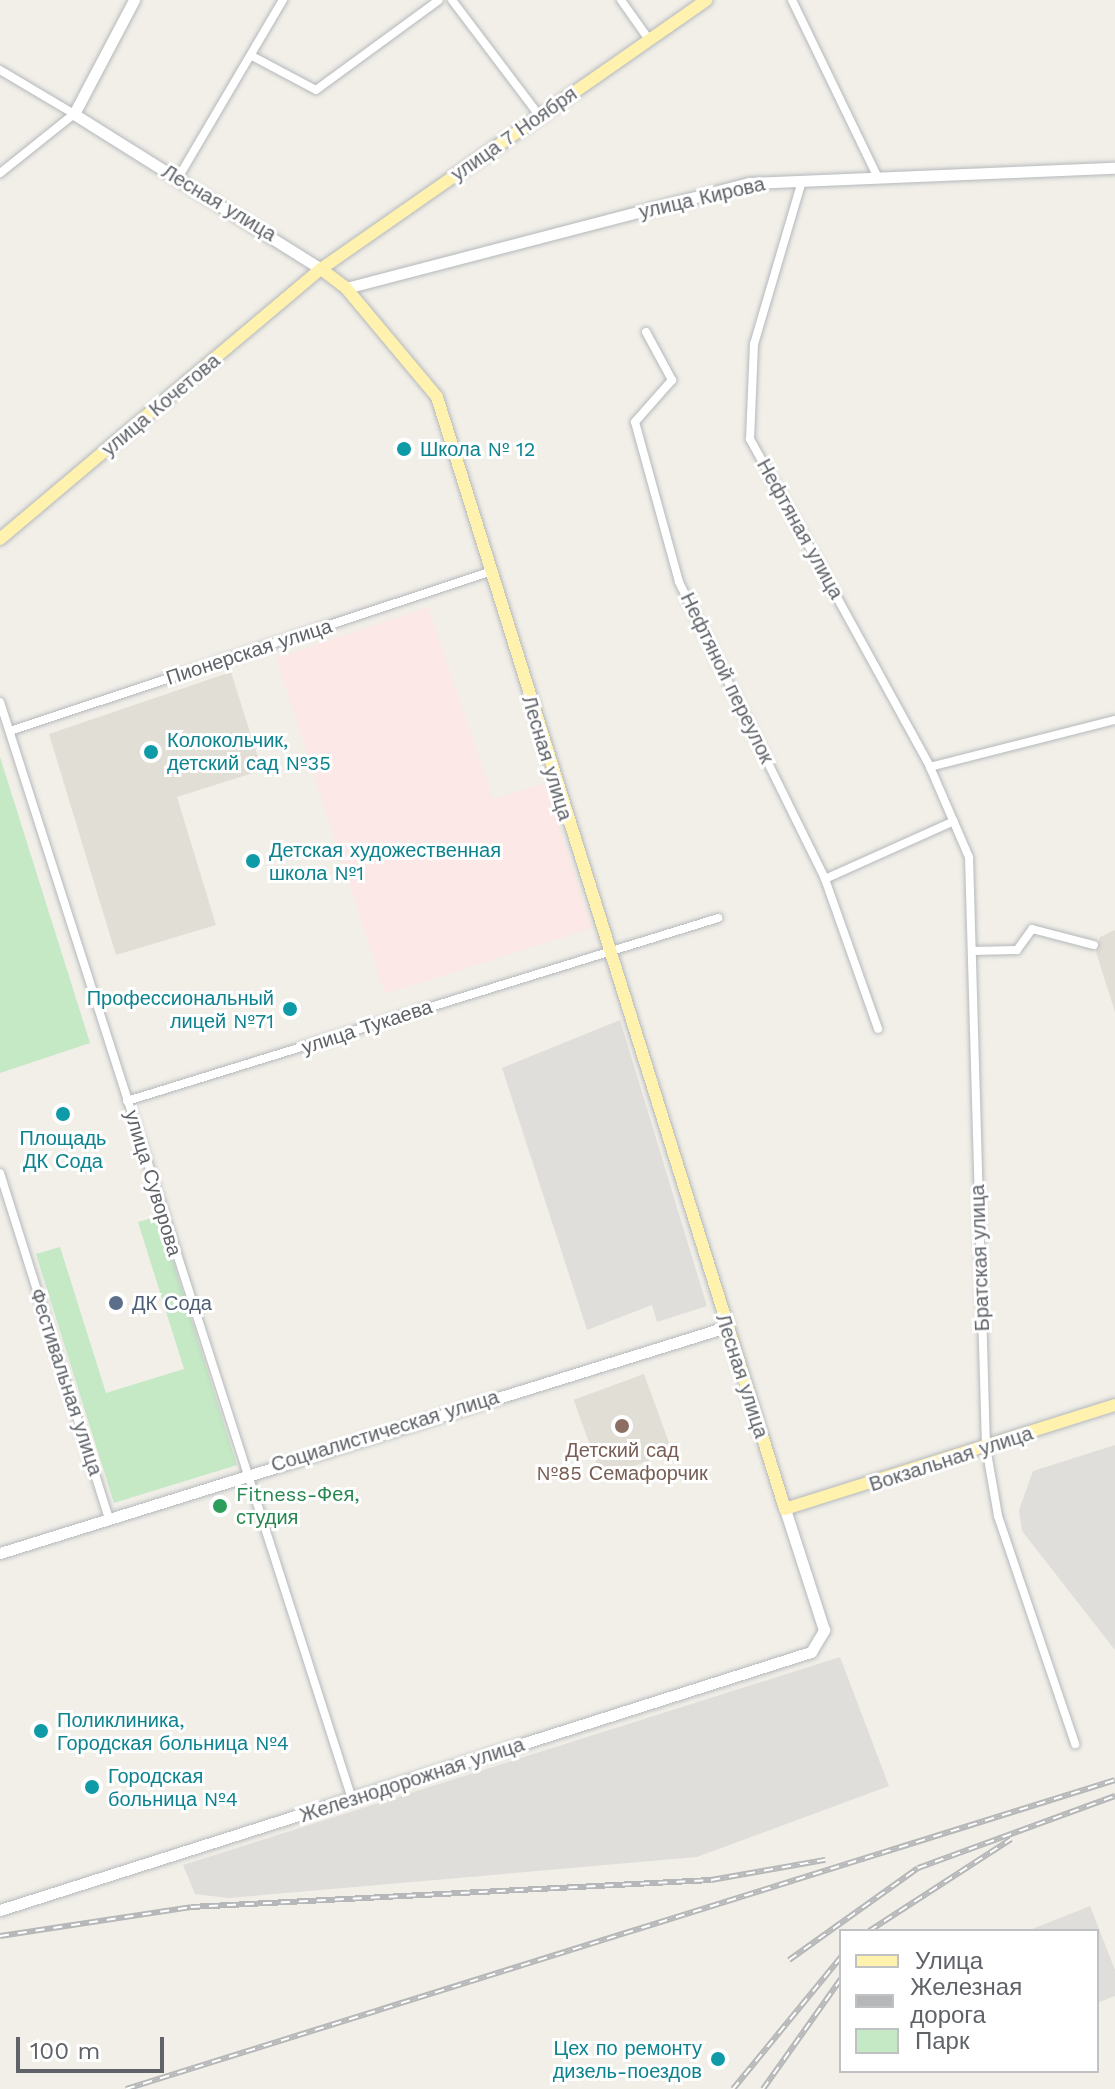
<!DOCTYPE html>
<html>
<head>
<meta charset="utf-8">
<style>
	body { margin:0 }
	#map { position:relative; width:1115px; height:2089px; overflow:hidden; background:#f1efe8; font-family:"Work Sans",sans-serif }
	div>[style] { position:absolute }
	.industrial>* { inset:0; background:#e0deda }
	.education>* { inset:0; background:#e1ded6; transform-origin:0 0 }
	.medical>* { inset:0; background:#fce8e6 }
	.green>* { inset:0; background:#c5e8c5 }
	.roads { filter:drop-shadow(0 0 2px #b5b8bc) drop-shadow(0 0 2px #b5b8bc) }
	.street>* { height:8px; margin:-4px; padding:0 4px; transform-origin:4px; border-radius:4px; background:#fff }
	.secondary>* { height:11px; margin:-5.5px; padding:0 5.5px; transform-origin:5.5px; border-radius:5.5px; background:#fff }
	.primary>* { height:12px; margin:-6px; padding:0 6px; transform-origin:6px; border-radius:6px; background:#fff2af }
	.rail>* { height:6px; margin-top:-3px; transform-origin:0; background:repeating-linear-gradient(90deg,#fff 0 9px,#b6b7b8 0 18px); box-sizing:border-box; border-block:2px solid #b6b7b8 }
	.dots>* { width:22px; height:22px; translate:-50% -50%; box-sizing:border-box; border:4px solid #fff; border-radius:50% }
	span { translate:-50% -50%; white-space:nowrap; text-align:center; line-height:1.15; -webkit-text-stroke:6px #fff; paint-order:stroke }
	.street-label { font-size:20px; color:#5f6368 }
	.culture-label { font-size:20px; color:#0d838f }
	.left { translate:0 -50%; text-align:left }
	.right { translate:-100% -50%; text-align:right }
	.service-label { font-size:20px; color:#4e5e75 }
	.education-label { font-size:20px; color:#785e54 }
	.leisure-label { font-size:20px; color:#27864d }
	.legend { position:absolute; left:839px; top:1929px; width:260px; height:144px; box-sizing:border-box; background:#fff; border:2px solid #bfc1c3; margin:0; padding:10px 14px; list-style:none; font-size:24px; color:#5f6368 }
	.legend li { display:flex; align-items:center; gap:16px; height:40px }
	.legend b { width:40px; border:2px solid #bfc1c3 }
	.scale { position:absolute; left:16px; top:2037px; width:148px; height:36px; box-sizing:border-box; border:4px solid #5f6368; border-top:0; padding-left:10px; font-size:24px; line-height:28px; white-space:nowrap; color:#5f6368; -webkit-text-stroke:6px #fff; paint-order:stroke }
</style>
</head>
<body>
<div id="map">
	<div class="industrial">
		<div style="clip-path:polygon(620px 1020px,707px 1306px,657px 1322px,652px 1305px,587px 1330px,502px 1068px)"></div>
		<div style="clip-path:polygon(1115px 1445px,1115px 1650px,1022px 1531px,1019px 1510px,1033px 1471px)"></div>
		<div style="clip-path:polygon(840px 1657px,889px 1786px,697px 1857px,229px 1898px,195px 1894px,183px 1865px)"></div>
		<div style="clip-path:polygon(1090px 1906px,1115px 1970px,1115px 1996px,1097px 2003px,1097px 1931px,1027px 1931px)"></div>
	</div>
	<div class="education">
		<div style="clip-path:polygon(231px 672px,262px 770px,177px 797px,216px 925px,116px 955px,49px 734px)"></div>
		<div style="clip-path:polygon(1115px 930px,1115px 1012px,1096px 952px,1100px 937px)"></div>
		<div style="left:644px;top:1374px;width:83px;height:75px;rotate:70deg"></div>
	</div>
	<div class="medical">
		<div style="clip-path:polygon(428px 607px,493px 799px,545px 783px,592px 928px,385px 994px,276px 658px)"></div>
	</div>
	<div class="green">
		<div style="clip-path:polygon(0 757px,90px 1043px,0 1073px)"></div>
		<div style="clip-path:polygon(159px 1216px,237px 1465px,114px 1503px,36px 1254px,60px 1247px,106px 1393px,184px 1369px,138px 1222px)"></div>
	</div>
	<div class="roads">
		<div class="street">
			<div style="left:452px;top:0;width:144px;rotate:52.9deg"></div>
			<div style="left:621px;top:0;width:50px;rotate:54.7deg"></div>
			<div style="left:792px;top:0;width:198px;rotate:64.2deg"></div>
			<div style="left:252px;top:56px;width:72px;rotate:28deg"></div>
			<div style="left:316px;top:90px;width:152px;rotate:-36.2deg"></div>
			<div style="left:0;top:70px;width:86px;rotate:30.7deg"></div>
			<div style="left:74px;top:114px;width:95px;rotate:141.4deg"></div>
			<div style="left:178px;top:178px;width:207px;rotate:-59.5deg"></div>
			<div style="left:802px;top:181px;width:170px;rotate:106.4deg"></div>
			<div style="left:754px;top:344px;width:95px;rotate:92.4deg"></div>
			<div style="left:750px;top:439px;width:374px;rotate:61.2deg"></div>
			<div style="left:930px;top:767px;width:98px;rotate:66.6deg"></div>
			<div style="left:969px;top:857px;width:590px;rotate:88.35deg"></div>
			<div style="left:986px;top:1447px;width:70px;rotate:80.1deg"></div>
			<div style="left:998px;top:1516px;width:241px;rotate:71.3deg"></div>
			<div style="left:646px;top:332px;width:55px;rotate:61.6deg"></div>
			<div style="left:672px;top:380px;width:56px;rotate:131.4deg"></div>
			<div style="left:635px;top:422px;width:166px;rotate:74.6deg"></div>
			<div style="left:679px;top:582px;width:331px;rotate:63.8deg"></div>
			<div style="left:825px;top:879px;width:159px;rotate:70.5deg"></div>
			<div style="left:0;top:702px;width:1152px;rotate:72.21deg"></div>
			<div style="left:10px;top:731px;width:505px;rotate:-18.36deg"></div>
			<div style="left:930px;top:767px;width:191px;rotate:-14.3deg"></div>
			<div style="left:825px;top:879px;width:141px;rotate:-24.2deg"></div>
			<div style="left:972px;top:951px;width:45px;rotate:-1.3deg"></div>
			<div style="left:1017px;top:950px;width:26px;rotate:-54deg"></div>
			<div style="left:1032px;top:929px;width:64px;rotate:14.5deg"></div>
			<div style="left:127px;top:1101px;width:619px;rotate:-17.2deg"></div>
			<div style="left:0;top:1173px;width:363px;rotate:72.5deg"></div>
		</div>
		<div class="secondary">
			<div style="left:134px;top:0;width:129px;rotate:117.8deg"></div>
			<div style="left:74px;top:114px;width:292px;rotate:32.1deg"></div>
			<div style="left:346px;top:288px;width:417px;rotate:-14.6deg"></div>
			<div style="left:750px;top:183px;width:365px;rotate:-2.4deg"></div>
			<div style="left:0;top:1553px;width:760px;rotate:-17.29deg"></div>
			<div style="left:0;top:1910px;width:851px;rotate:-17.65deg"></div>
			<div style="left:811px;top:1652px;width:26px;rotate:-59deg"></div>
			<div style="left:824px;top:1630px;width:127px;rotate:-107.9deg"></div>
		</div>
		<div class="primary">
			<div style="left:321px;top:269px;width:31px;rotate:37deg"></div>
			<div style="left:346px;top:288px;width:142px;rotate:50.1deg"></div>
			<div style="left:437px;top:397px;width:1165px;rotate:72.62deg"></div>
			<div style="left:785px;top:1509px;width:346px;rotate:-17.5deg"></div>
			<div style="left:0;top:539px;width:419px;rotate:-40.1deg"></div>
			<div style="left:321px;top:269px;width:470px;rotate:-34.9deg"></div>
		</div>
	</div>
	<div class="rail">
		<div style="left:869px;top:1931px;width:169px;rotate:-32.9deg"></div>
		<div style="left:0;top:1936px;width:193px;rotate:-8.6deg"></div>
		<div style="left:191px;top:1907px;width:521px;rotate:-2.97deg"></div>
		<div style="left:711px;top:1880px;width:116px;rotate:-10deg"></div>
		<div style="left:789px;top:1960px;width:158px;rotate:-35.5deg"></div>
		<div style="left:918px;top:1868px;width:210px;rotate:-20.1deg"></div>
		<div style="left:126px;top:2089px;width:1036px;rotate:-17.35deg"></div>
		<div style="left:733px;top:2089px;width:171px;rotate:-50.7deg"></div>
		<div style="left:763px;top:2089px;width:135px;rotate:-54.7deg"></div>
	</div>
	<div class="dots">
		<div style="left:404px;top:449px;background:#0f9aa8"></div>
		<div style="left:151px;top:752px;background:#0f9aa8"></div>
		<div style="left:253px;top:861px;background:#0f9aa8"></div>
		<div style="left:290px;top:1009px;background:#0f9aa8"></div>
		<div style="left:63px;top:1114px;background:#0f9aa8"></div>
		<div style="left:116px;top:1303px;background:#5c6f8a"></div>
		<div style="left:622px;top:1426px;background:#8d6e63"></div>
		<div style="left:220px;top:1506px;background:#2e9e5b"></div>
		<div style="left:41px;top:1731px;background:#0f9aa8"></div>
		<div style="left:92px;top:1787px;background:#0f9aa8"></div>
		<div style="left:718px;top:2059px;background:#0f9aa8"></div>
	</div>
	<div class="street-label">
		<span style="left:514px;top:134px;rotate:-35deg">улица 7 Ноября</span>
		<span style="left:702px;top:198px;rotate:-13deg">улица Кирова</span>
		<span style="left:219px;top:203px;rotate:31deg">Лесная улица</span>
		<span style="left:161px;top:405px;rotate:-40deg">улица Кочетова</span>
		<span style="left:800px;top:529px;rotate:61deg">Нефтяная улица</span>
		<span style="left:249px;top:652px;rotate:-18deg">Пионерская улица</span>
		<span style="left:727px;top:678px;rotate:64deg">Нефтяной переулок</span>
		<span style="left:547px;top:758px;rotate:73deg">Лесная улица</span>
		<span style="left:367px;top:1027px;rotate:-18deg">улица Тукаева</span>
		<span style="left:153px;top:1183px;rotate:73deg">улица Суворова</span>
		<span style="left:980px;top:1258px;rotate:-92deg">Братская улица</span>
		<span style="left:742px;top:1376px;rotate:72deg">Лесная улица</span>
		<span style="left:66px;top:1382px;rotate:72deg">Фестивальная улица</span>
		<span style="left:385px;top:1431px;rotate:-17deg">Социалистическая улица</span>
		<span style="left:951px;top:1459px;rotate:-18deg">Вокзальная улица</span>
		<span style="left:412px;top:1780px;rotate:-18deg">Железнодорожная улица</span>
	</div>
	<div class="culture-label">
		<span class="left" style="left:420px;top:449px">Школа № 12</span>
		<span class="left" style="left:167px;top:752px">Колокольчик,<br>детский сад №35</span>
		<span class="left" style="left:269px;top:862px">Детская художественная<br>школа №1</span>
		<span class="right" style="left:274px;top:1010px">Профессиональный<br>лицей №71</span>
		<span style="left:63px;top:1150px">Площадь<br>ДК Сода</span>
		<span class="left" style="left:57px;top:1732px">Поликлиника,<br>Городская больница №4</span>
		<span class="left" style="left:108px;top:1788px">Городская<br>больница №4</span>
		<span class="right" style="left:702px;top:2060px">Цех по ремонту<br>дизель-поездов</span>
	</div>
	<div class="service-label">
		<span class="left" style="left:132px;top:1303px">ДК Сода</span>
	</div>
	<div class="education-label">
		<span style="left:622px;top:1462px">Детский сад<br>№85 Семафорчик</span>
	</div>
	<div class="leisure-label">
		<span class="left" style="left:236px;top:1506px">Fitness-Фея,<br>студия</span>
	</div>
	<ul class="legend">
	<li><b style="height:10px;background:#fff2af"></b>Улица</li>
	<li><b style="height:10px;background:#b6b7b8"></b>Железная дорога</li>
	<li><b style="height:22px;background:#c5e8c5"></b>Парк</li>
	</ul>
	<div class="scale">100 m</div>
</div>
</body>
</html>
